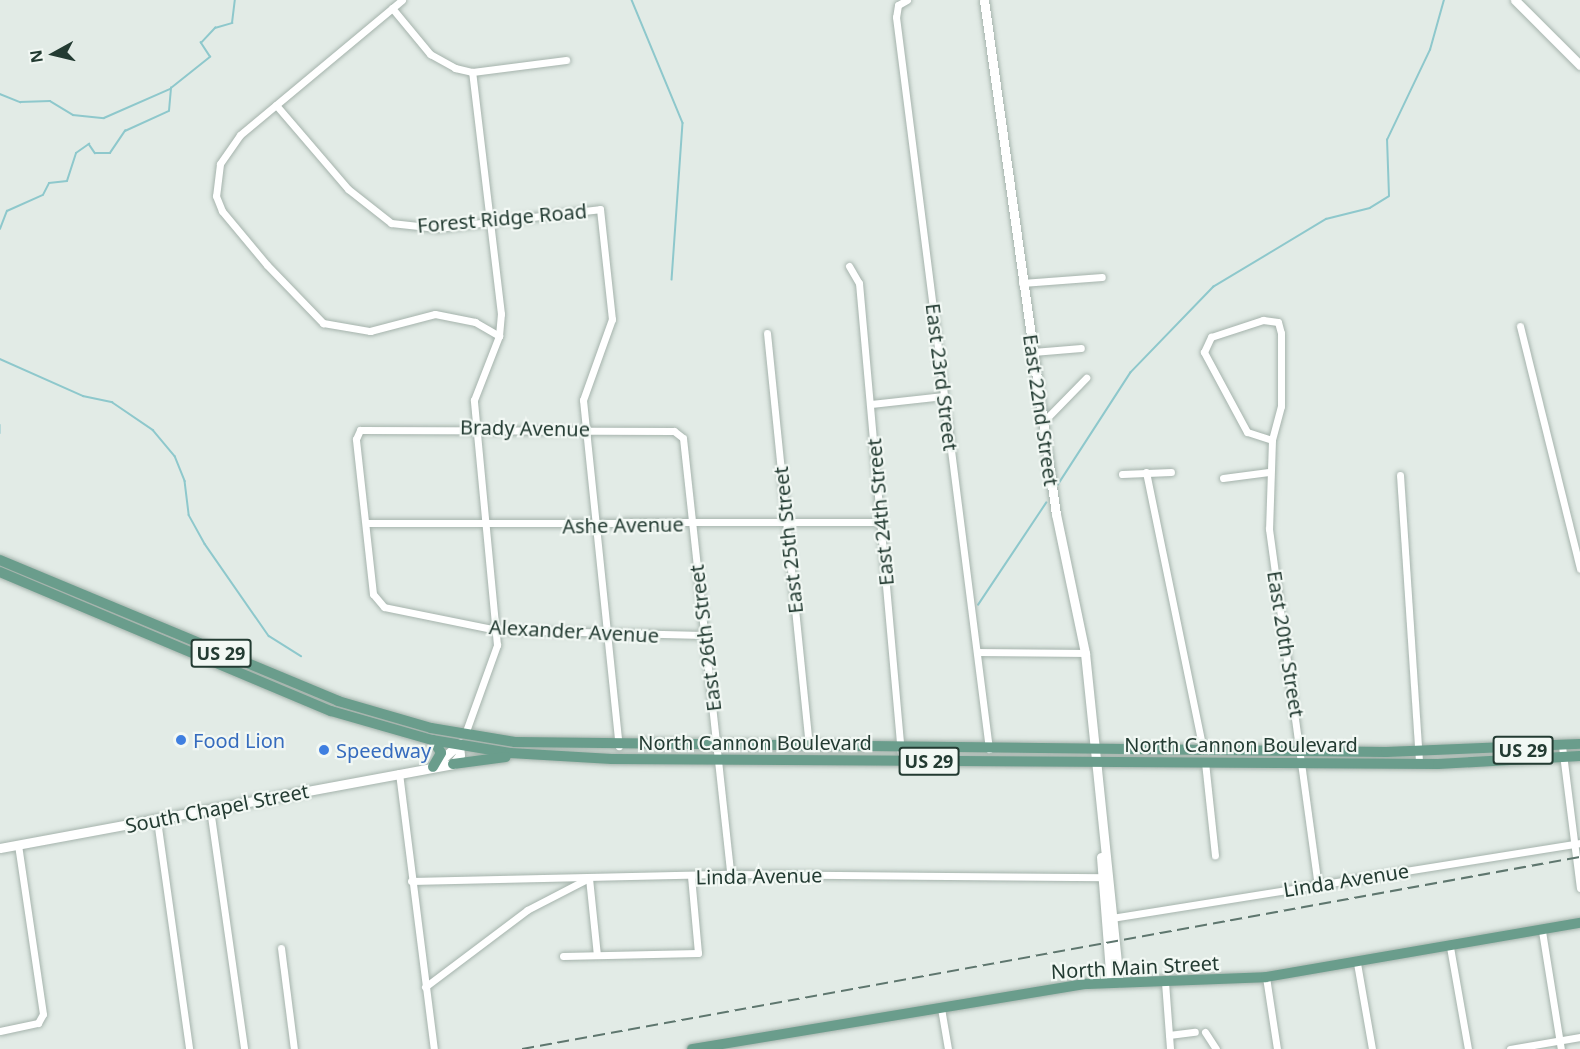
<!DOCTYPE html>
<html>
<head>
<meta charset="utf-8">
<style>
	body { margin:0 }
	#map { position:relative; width:1580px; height:1049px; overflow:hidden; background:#e2ebe6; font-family:"Noto Sans",sans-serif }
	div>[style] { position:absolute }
	.stream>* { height:1.5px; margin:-0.75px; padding:0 0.75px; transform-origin:0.75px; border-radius:0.75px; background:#8ec8cc }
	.roads { filter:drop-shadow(0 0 2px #a5b3ac) drop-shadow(0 0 2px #a5b3ac) }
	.street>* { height:7px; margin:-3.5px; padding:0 3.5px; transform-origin:3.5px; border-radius:3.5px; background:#fff }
	.secondary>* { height:9px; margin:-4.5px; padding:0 4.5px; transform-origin:4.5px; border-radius:4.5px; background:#fff }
	.primary>* { height:10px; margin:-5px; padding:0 5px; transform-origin:5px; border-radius:5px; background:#6a9d8c }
	.rail>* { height:1.5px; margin-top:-0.75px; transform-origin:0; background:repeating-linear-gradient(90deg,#5e766e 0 12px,transparent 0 18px) }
	.dots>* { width:16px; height:16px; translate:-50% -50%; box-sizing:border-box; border:3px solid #f2f8f4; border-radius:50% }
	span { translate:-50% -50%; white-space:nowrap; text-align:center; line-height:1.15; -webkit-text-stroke:4.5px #f2f8f4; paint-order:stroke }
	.shield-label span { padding:2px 4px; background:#f2f8f4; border:2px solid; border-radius:4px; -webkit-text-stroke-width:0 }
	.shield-label { font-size:18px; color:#233b32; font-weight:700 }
	.street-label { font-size:20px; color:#233b32 }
	.shop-label { font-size:20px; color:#366cbe }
	.left { translate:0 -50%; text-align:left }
	.north { position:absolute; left:24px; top:24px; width:60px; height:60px; -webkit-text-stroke:4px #f2f8f4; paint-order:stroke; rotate:262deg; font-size:16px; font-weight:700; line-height:24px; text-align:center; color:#233b32 }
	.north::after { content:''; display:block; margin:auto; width:21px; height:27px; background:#233b32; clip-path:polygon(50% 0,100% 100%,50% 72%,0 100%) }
</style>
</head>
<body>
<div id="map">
	<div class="stream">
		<div style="left:632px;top:0;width:133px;rotate:67.5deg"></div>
		<div style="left:683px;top:123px;width:157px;rotate:94deg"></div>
		<div style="left:0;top:94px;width:22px;rotate:22deg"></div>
		<div style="left:20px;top:102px;width:30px;rotate:-2deg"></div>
		<div style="left:50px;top:101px;width:27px;rotate:31deg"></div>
		<div style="left:73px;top:115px;width:31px;rotate:6deg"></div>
		<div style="left:104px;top:118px;width:72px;rotate:-23.7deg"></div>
		<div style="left:0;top:229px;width:19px;rotate:-69deg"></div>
		<div style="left:7px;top:211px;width:39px;rotate:-24deg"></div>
		<div style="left:43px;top:195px;width:13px;rotate:-63deg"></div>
		<div style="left:49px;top:183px;width:18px;rotate:-6deg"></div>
		<div style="left:67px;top:181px;width:29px;rotate:-72deg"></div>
		<div style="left:76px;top:153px;width:16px;rotate:-35deg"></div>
		<div style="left:89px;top:144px;width:11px;rotate:56deg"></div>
		<div style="left:95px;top:153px;width:15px"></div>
		<div style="left:110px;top:153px;width:27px;rotate:-56deg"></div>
		<div style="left:125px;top:131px;width:48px;rotate:-24.4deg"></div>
		<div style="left:169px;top:111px;width:23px;rotate:-85deg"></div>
		<div style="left:171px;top:88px;width:50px;rotate:-38.5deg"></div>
		<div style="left:210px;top:57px;width:17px;rotate:-123deg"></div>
		<div style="left:201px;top:43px;width:21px;rotate:-47deg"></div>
		<div style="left:215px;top:28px;width:18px;rotate:-16deg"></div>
		<div style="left:232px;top:23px;width:23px;rotate:-83deg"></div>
		<div style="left:0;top:359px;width:91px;rotate:24deg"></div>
		<div style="left:83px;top:396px;width:30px;rotate:12deg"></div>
		<div style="left:112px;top:402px;width:50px;rotate:34.3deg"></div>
		<div style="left:153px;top:430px;width:34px;rotate:50deg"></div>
		<div style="left:175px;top:456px;width:27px;rotate:68deg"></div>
		<div style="left:185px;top:481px;width:34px;rotate:83deg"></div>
		<div style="left:189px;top:515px;width:33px;rotate:61deg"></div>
		<div style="left:205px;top:544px;width:112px;rotate:55.2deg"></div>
		<div style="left:269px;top:636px;width:38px;rotate:32deg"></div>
		<div style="left:0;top:425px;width:8px;rotate:90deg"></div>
		<div style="left:1057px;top:486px;width:135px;rotate:-57.1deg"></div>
		<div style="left:1130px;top:373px;width:120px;rotate:-46deg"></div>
		<div style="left:1213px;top:287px;width:132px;rotate:-31deg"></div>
		<div style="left:1326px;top:219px;width:45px;rotate:-14deg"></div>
		<div style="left:1370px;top:208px;width:22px;rotate:-32deg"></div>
		<div style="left:1389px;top:196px;width:56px;rotate:-92deg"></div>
		<div style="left:1387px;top:140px;width:100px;rotate:-64.5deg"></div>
		<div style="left:1430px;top:50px;width:52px;rotate:-74.4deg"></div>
		<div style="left:978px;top:605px;width:123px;rotate:-56.3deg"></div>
	</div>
	<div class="roads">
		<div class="street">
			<div style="left:402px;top:0;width:211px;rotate:140.2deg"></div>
			<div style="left:240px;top:135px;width:35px;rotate:125deg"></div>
			<div style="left:220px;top:164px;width:32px;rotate:97deg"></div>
			<div style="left:216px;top:196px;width:16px;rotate:68deg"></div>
			<div style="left:222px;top:211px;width:70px;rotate:50.2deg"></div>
			<div style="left:267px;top:265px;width:81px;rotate:46deg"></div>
			<div style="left:323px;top:323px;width:48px;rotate:9.7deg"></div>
			<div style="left:370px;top:331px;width:67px;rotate:-14.7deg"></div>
			<div style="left:435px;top:314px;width:41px;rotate:11.3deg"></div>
			<div style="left:475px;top:322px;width:28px;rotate:30deg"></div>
			<div style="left:907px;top:0;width:10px;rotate:151deg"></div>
			<div style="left:898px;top:5px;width:12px;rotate:99deg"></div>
			<div style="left:896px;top:17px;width:738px;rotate:82.76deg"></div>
			<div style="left:392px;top:8px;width:60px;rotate:50.4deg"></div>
			<div style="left:430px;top:54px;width:29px;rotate:29deg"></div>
			<div style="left:455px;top:68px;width:17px;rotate:13deg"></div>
			<div style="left:472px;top:72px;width:95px;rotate:-7.3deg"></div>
			<div style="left:276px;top:105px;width:111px;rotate:49.4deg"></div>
			<div style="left:348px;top:189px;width:55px;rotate:38.3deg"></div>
			<div style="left:391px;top:223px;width:46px;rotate:6.2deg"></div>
			<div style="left:437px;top:228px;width:164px;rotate:-6.6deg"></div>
			<div style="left:600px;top:209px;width:111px;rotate:83.8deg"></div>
			<div style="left:612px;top:319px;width:86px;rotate:109.7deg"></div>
			<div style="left:583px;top:400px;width:348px;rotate:84.1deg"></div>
			<div style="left:849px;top:266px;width:20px;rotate:60deg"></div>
			<div style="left:859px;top:283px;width:480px;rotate:84.9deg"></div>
			<div style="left:1022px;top:283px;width:80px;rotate:-4.3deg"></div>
			<div style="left:1263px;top:320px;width:15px;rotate:8deg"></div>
			<div style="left:1278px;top:322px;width:11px;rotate:75deg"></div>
			<div style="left:1281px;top:333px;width:73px;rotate:90deg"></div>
			<div style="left:1281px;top:406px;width:35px;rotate:105deg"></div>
			<div style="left:1272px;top:440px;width:26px;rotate:-162deg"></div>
			<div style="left:1247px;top:432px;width:91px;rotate:-118.3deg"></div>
			<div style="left:1204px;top:352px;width:17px;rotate:-65deg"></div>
			<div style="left:1211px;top:337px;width:55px;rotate:-18.1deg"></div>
			<div style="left:1520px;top:326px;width:250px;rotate:76.1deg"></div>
			<div style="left:767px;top:333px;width:416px;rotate:84.2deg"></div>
			<div style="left:1033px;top:352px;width:48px;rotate:-4.8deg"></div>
			<div style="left:871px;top:404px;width:73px;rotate:-6.3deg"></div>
			<div style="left:1043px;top:422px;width:62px;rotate:-45.7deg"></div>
			<div style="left:1272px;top:440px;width:89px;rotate:91.9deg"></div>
			<div style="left:1269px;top:529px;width:359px;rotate:82.2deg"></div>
			<div style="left:1146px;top:472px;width:284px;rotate:78.4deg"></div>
			<div style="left:1122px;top:474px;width:49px;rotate:-2.3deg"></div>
			<div style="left:1400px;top:475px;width:289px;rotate:86.2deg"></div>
			<div style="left:1223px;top:478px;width:46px;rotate:-7.4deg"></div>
			<div style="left:366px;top:523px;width:514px;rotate:-0.11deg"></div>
			<div style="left:704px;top:635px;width:207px;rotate:-178.6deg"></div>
			<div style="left:497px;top:630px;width:115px;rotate:-168.5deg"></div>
			<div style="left:384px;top:607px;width:17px;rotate:-130deg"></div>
			<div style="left:373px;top:594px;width:156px;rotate:-96.3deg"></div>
			<div style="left:356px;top:439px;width:10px;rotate:-66deg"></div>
			<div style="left:360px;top:430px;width:314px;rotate:0.2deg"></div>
			<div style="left:674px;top:431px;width:11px;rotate:38deg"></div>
			<div style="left:683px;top:438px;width:439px;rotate:83.8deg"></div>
			<div style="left:979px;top:652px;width:106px;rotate:0.5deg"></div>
			<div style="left:465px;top:734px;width:95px;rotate:-70.2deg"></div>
			<div style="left:497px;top:645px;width:246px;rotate:-95.4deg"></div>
			<div style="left:474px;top:400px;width:69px;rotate:-68.7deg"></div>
			<div style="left:499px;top:336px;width:22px;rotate:-85deg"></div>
			<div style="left:501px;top:314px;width:244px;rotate:-96.8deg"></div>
			<div style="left:1562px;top:746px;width:143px;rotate:82.8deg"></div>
			<div style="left:1205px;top:762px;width:94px;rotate:83.9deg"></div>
			<div style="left:399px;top:773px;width:278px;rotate:82.8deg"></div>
			<div style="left:210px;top:809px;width:242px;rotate:81.9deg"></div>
			<div style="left:157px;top:820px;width:231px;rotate:82deg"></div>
			<div style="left:411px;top:881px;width:319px;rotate:-1.3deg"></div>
			<div style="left:730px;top:874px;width:376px;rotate:0.5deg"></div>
			<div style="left:1112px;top:918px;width:474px;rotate:-9.1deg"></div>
			<div style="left:1542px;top:931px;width:120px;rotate:80.9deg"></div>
			<div style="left:1450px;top:947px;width:104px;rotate:80deg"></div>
			<div style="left:281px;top:948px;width:102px;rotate:82.7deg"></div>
			<div style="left:563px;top:956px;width:135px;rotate:-1.3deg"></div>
			<div style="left:698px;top:953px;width:77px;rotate:-95.2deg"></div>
			<div style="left:1357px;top:963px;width:87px;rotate:80.1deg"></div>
			<div style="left:1266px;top:977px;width:73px;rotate:81.3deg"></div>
			<div style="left:1165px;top:982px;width:67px;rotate:85.7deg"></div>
			<div style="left:425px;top:987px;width:128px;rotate:-37deg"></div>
			<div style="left:527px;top:910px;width:70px;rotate:-27.3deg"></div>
			<div style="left:589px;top:878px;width:77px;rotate:84.1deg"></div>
			<div style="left:941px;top:1008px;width:42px;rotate:80.3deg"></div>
			<div style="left:0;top:1031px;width:39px;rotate:-12deg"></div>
			<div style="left:38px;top:1023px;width:10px;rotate:-61deg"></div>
			<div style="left:43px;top:1014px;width:171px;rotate:-98.4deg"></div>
			<div style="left:1205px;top:1032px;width:20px;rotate:57deg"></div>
			<div style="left:1169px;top:1035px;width:26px;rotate:-7deg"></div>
			<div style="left:1510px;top:1049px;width:71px;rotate:-9.7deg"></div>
		</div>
		<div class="secondary">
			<div style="left:984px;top:0;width:519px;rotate:82.03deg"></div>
			<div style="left:1056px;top:514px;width:142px;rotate:78.2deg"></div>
			<div style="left:1085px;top:653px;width:331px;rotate:84.1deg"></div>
			<div style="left:1515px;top:0;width:92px;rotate:45deg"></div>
			<div style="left:435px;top:765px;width:33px;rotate:-41deg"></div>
			<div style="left:0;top:848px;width:461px;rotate:-10.5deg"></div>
			<div style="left:453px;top:764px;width:11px;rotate:-52deg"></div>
			<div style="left:460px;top:755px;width:10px;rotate:-96deg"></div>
			<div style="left:1101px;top:857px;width:126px;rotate:85.5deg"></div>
		</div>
		<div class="primary">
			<div style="left:0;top:560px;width:366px;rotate:22.6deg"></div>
			<div style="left:338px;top:701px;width:97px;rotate:16.2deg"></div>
			<div style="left:431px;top:728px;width:85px;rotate:9.5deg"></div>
			<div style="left:515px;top:742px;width:871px;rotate:0.66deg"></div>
			<div style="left:1386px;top:752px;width:194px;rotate:-2.4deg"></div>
			<div style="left:0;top:572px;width:359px;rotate:22.8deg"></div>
			<div style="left:331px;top:711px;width:105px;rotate:16deg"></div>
			<div style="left:432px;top:740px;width:79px;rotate:9.5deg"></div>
			<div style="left:510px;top:753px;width:102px;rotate:3.4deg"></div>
			<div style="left:612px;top:759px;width:826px;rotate:0.35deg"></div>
			<div style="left:1438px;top:764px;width:142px;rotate:-3.2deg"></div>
			<div style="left:433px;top:740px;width:15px;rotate:58deg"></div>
			<div style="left:441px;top:753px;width:16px;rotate:120deg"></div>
			<div style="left:453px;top:764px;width:53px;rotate:-7.5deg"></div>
			<div style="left:692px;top:1049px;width:399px;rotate:-9.4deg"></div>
			<div style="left:1086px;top:984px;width:180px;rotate:-2.2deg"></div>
			<div style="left:1266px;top:977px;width:319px;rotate:-9.8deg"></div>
		</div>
	</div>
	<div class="rail">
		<div style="left:522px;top:1049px;width:1075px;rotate:-10.29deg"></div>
	</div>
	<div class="dots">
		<div style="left:181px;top:740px;background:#3f7fe0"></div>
		<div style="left:324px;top:750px;background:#3f7fe0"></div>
	</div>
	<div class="shield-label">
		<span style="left:221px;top:653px">US 29</span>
		<span style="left:1523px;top:750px">US 29</span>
		<span style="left:929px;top:761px">US 29</span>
	</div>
	<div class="street-label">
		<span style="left:502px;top:218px;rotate:-5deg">Forest Ridge Road</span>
		<span style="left:942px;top:377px;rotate:83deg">East 23rd Street</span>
		<span style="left:1041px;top:410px;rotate:82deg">East 22nd Street</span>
		<span style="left:525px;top:428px;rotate:1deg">Brady Avenue</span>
		<span style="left:880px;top:512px;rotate:-95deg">East 24th Street</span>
		<span style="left:623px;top:525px;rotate:-1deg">Ashe Avenue</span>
		<span style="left:788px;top:540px;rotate:-96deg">East 25th Street</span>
		<span style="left:574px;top:631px;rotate:3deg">Alexander Avenue</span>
		<span style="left:705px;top:638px;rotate:-97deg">East 26th Street</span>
		<span style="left:1286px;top:644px;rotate:81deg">East 20th Street</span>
		<span style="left:755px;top:742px">North Cannon Boulevard</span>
		<span style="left:1241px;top:744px">North Cannon Boulevard</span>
		<span style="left:217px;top:808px;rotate:-11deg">South Chapel Street</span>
		<span style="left:759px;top:876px;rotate:-1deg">Linda Avenue</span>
		<span style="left:1346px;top:880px;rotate:-9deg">Linda Avenue</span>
		<span style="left:1135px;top:967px;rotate:-3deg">North Main Street</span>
	</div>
	<div class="shop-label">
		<span class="left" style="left:193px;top:740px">Food Lion</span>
		<span class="left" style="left:336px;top:750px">Speedway</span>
	</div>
	<div class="north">N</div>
</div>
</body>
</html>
